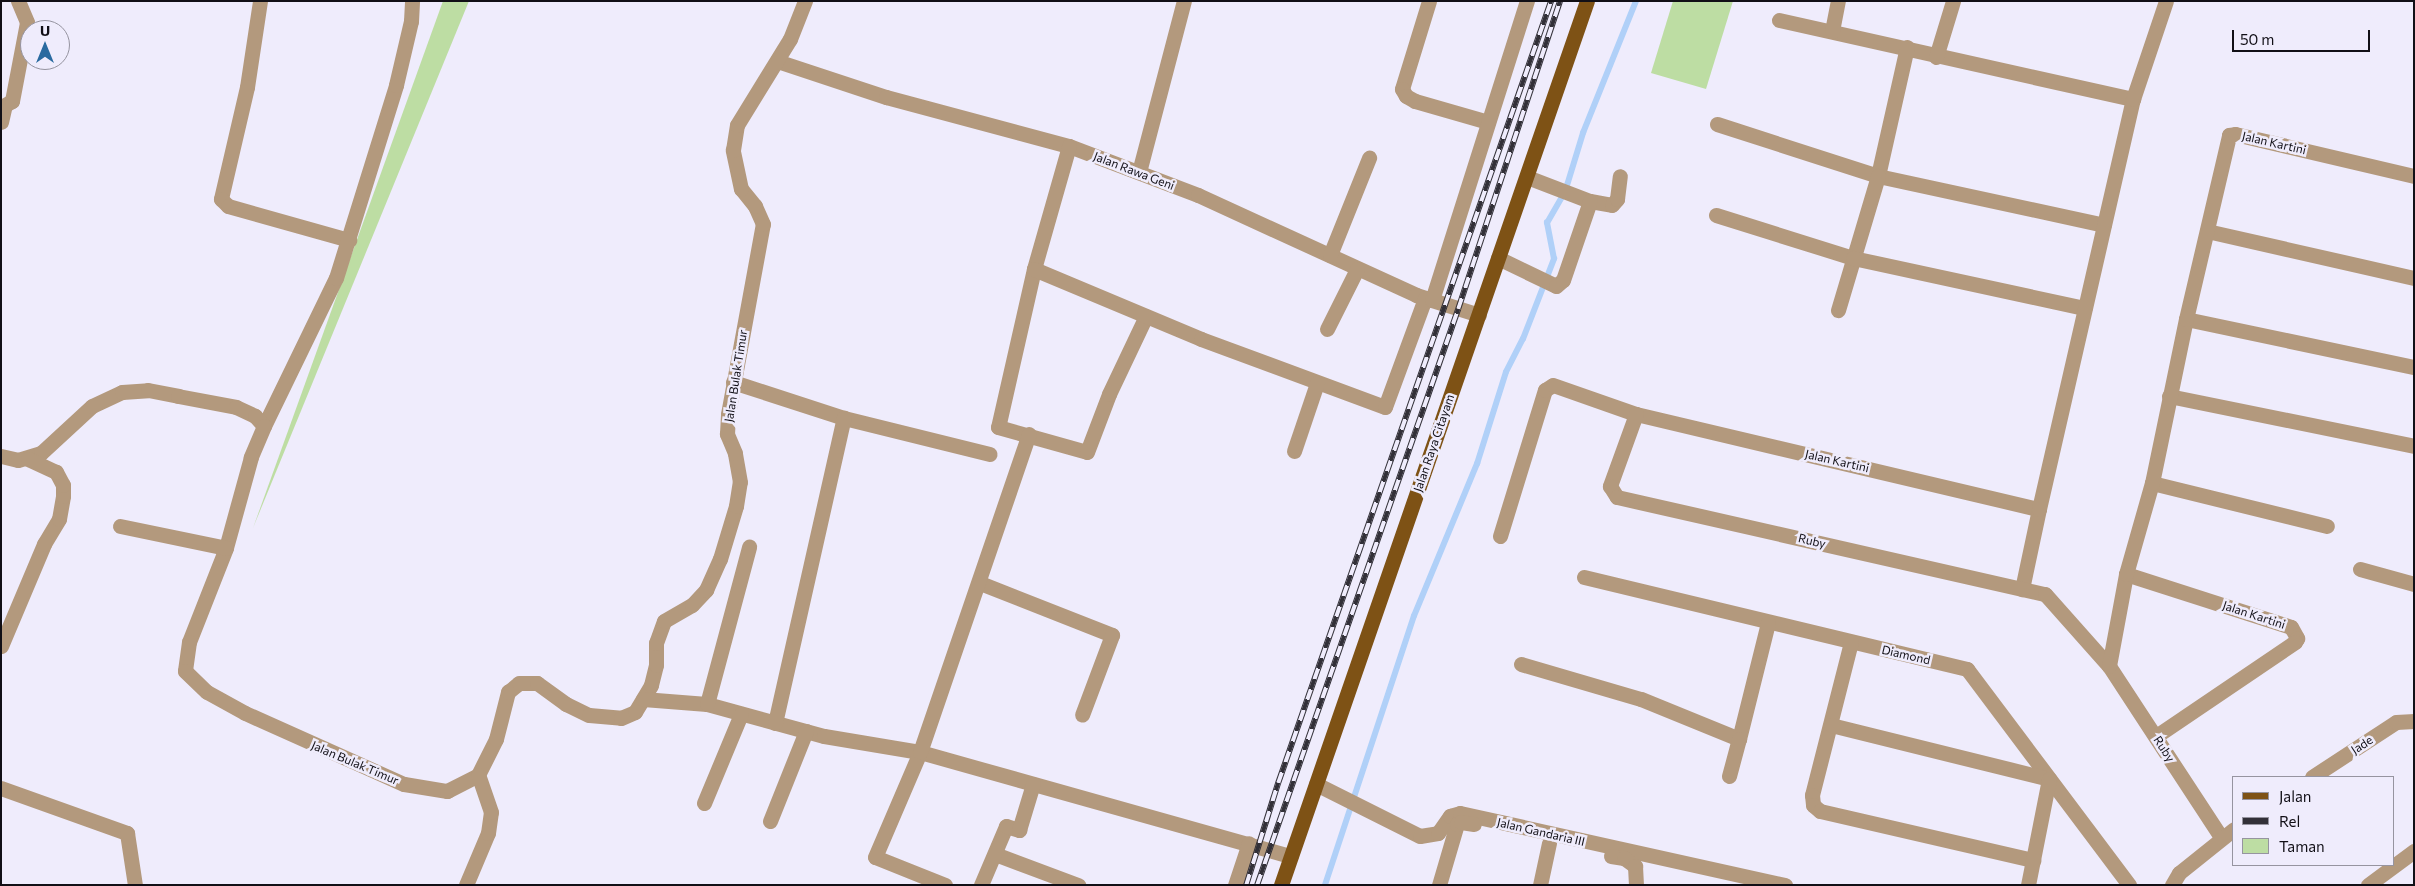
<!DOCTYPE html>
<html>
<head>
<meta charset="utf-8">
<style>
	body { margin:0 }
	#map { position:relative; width:2415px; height:886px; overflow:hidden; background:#efecfc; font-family:Commissioner,sans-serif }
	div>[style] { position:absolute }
	.green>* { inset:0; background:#bddda3 }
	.stream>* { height:5.5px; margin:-2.75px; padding:0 2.75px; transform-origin:2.75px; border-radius:2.75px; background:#b0d0f8 }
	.street>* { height:15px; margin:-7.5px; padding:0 7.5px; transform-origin:7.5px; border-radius:7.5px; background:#b3997d }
	.primary>* { height:15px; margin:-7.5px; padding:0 7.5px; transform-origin:7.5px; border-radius:7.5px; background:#7e5215 }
	.rail>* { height:5.5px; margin-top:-2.75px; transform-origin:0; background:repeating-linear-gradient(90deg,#efecfc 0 11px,#323038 0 22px); box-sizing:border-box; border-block:1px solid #323038 }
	span { translate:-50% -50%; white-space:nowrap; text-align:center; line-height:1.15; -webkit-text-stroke:5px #efecfc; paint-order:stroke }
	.street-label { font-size:12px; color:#110f16 }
	.frame { position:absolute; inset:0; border:2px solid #110f16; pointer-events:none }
	.legend { position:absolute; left:2232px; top:776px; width:162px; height:90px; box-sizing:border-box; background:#efecfc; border:1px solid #9694a0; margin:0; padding:6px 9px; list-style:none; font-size:15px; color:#110f16 }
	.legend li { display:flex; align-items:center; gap:10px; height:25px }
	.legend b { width:25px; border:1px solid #9694a0 }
	.north { position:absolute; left:20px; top:20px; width:50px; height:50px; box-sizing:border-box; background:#efecfc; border:1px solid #9694a0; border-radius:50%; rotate:0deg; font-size:14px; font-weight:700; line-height:20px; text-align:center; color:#110f16 }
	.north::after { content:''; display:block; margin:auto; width:18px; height:22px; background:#296aa0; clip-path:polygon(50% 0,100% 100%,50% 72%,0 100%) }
	.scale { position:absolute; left:2232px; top:30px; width:138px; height:22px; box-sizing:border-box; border:2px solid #110f16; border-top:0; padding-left:6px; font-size:15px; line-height:18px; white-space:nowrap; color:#110f16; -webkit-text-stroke:4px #efecfc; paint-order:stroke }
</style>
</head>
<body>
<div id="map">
	<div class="green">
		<div style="clip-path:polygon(443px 1px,469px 1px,253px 528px)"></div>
		<div style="clip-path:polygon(1673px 1px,1733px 1px,1706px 89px,1651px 73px)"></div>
	</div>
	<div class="stream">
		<div style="left:1325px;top:885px;width:283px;rotate:-71.7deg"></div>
		<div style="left:1414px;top:616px;width:165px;rotate:-67.5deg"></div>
		<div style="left:1477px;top:464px;width:96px;rotate:-72.5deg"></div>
		<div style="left:1506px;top:372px;width:37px;rotate:-63deg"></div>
		<div style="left:1523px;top:339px;width:86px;rotate:-68.8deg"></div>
		<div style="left:1554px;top:259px;width:37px;rotate:-101deg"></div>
		<div style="left:1547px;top:223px;width:36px;rotate:-60deg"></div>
		<div style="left:1565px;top:192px;width:62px;rotate:-73deg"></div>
		<div style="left:1583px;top:133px;width:142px;rotate:-68.1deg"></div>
	</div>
	<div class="street">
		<div style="left:260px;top:1px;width:87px;rotate:98.6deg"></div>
		<div style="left:247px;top:87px;width:115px;rotate:103.1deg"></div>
		<div style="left:221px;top:199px;width:10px;rotate:45deg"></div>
		<div style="left:228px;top:206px;width:126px;rotate:15.7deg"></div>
		<div style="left:1429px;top:1px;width:92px;rotate:107.1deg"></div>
		<div style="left:1402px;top:89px;width:8px;rotate:60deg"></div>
		<div style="left:1406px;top:96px;width:10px;rotate:29deg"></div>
		<div style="left:1415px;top:101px;width:76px;rotate:16deg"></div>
		<div style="left:1779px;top:20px;width:363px;rotate:12.6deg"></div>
		<div style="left:1832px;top:31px;width:31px;rotate:-79deg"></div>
		<div style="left:1907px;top:47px;width:132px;rotate:102.7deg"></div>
		<div style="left:1878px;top:176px;width:231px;rotate:12.2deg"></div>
		<div style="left:1936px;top:57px;width:59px;rotate:-73.1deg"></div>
		<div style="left:777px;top:61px;width:115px;rotate:18.3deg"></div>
		<div style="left:886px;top:97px;width:189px;rotate:15deg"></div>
		<div style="left:1069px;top:146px;width:138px;rotate:20.8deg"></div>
		<div style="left:1198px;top:195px;width:240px;rotate:24.6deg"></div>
		<div style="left:1416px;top:295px;width:66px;rotate:17.6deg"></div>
		<div style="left:1px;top:122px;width:17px;rotate:-77deg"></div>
		<div style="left:5px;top:105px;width:8px;rotate:-30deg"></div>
		<div style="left:12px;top:101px;width:80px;rotate:-79.2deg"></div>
		<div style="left:27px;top:22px;width:23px;rotate:-113deg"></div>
		<div style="left:1717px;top:124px;width:169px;rotate:17.9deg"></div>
		<div style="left:1878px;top:176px;width:140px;rotate:106.6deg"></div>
		<div style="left:1069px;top:146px;width:128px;rotate:105.9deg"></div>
		<div style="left:1034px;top:269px;width:162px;rotate:102.8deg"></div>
		<div style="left:998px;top:427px;width:92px;rotate:15.7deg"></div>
		<div style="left:1087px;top:452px;width:62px;rotate:-69.2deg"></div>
		<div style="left:1109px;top:394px;width:86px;rotate:-64.6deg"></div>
		<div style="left:1139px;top:172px;width:177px;rotate:-75.3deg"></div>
		<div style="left:1527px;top:177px;width:67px;rotate:20.9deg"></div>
		<div style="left:1590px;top:201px;width:22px;rotate:10deg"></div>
		<div style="left:1612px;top:205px;width:8px;rotate:-50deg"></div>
		<div style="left:1617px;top:199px;width:23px;rotate:-83deg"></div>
		<div style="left:1716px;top:215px;width:144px;rotate:17.4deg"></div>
		<div style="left:1853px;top:258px;width:237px;rotate:12.2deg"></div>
		<div style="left:2207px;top:231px;width:212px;rotate:12.8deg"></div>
		<div style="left:1330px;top:255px;width:105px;rotate:-68.1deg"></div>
		<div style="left:1498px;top:258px;width:64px;rotate:25.8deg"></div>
		<div style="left:1556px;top:286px;width:9px;rotate:-41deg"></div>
		<div style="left:1563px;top:280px;width:83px;rotate:-71.1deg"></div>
		<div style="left:1034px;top:269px;width:181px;rotate:22.7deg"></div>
		<div style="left:1201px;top:339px;width:196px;rotate:20.3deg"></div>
		<div style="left:1385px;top:407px;width:116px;rotate:-69.8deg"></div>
		<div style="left:1432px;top:300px;width:314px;rotate:-72.4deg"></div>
		<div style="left:2186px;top:319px;width:233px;rotate:11.9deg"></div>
		<div style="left:1327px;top:329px;width:67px;rotate:-63.4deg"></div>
		<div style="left:733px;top:382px;width:117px;rotate:18deg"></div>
		<div style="left:844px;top:418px;width:150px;rotate:13.9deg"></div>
		<div style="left:2169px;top:396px;width:250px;rotate:11.5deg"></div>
		<div style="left:1636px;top:414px;width:414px;rotate:13.3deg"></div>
		<div style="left:2039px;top:509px;width:82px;rotate:102deg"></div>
		<div style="left:264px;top:426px;width:165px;rotate:-64.1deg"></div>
		<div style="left:336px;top:278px;width:202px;rotate:-72.7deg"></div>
		<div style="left:396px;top:85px;width:66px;rotate:-76.8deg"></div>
		<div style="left:411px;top:21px;width:20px;rotate:-87deg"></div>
		<div style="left:1294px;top:451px;width:72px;rotate:-71.3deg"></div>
		<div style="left:1px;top:456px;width:17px;rotate:13deg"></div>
		<div style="left:18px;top:460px;width:24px;rotate:-17deg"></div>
		<div style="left:41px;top:453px;width:69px;rotate:-42.7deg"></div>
		<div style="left:92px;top:406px;width:33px;rotate:-25deg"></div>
		<div style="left:122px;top:392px;width:26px;rotate:-4deg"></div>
		<div style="left:148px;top:390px;width:31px;rotate:11deg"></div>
		<div style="left:178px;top:396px;width:59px;rotate:10.7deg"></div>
		<div style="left:236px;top:407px;width:21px;rotate:25deg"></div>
		<div style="left:255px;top:416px;width:13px;rotate:48deg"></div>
		<div style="left:264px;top:426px;width:34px;rotate:113deg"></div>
		<div style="left:251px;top:457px;width:94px;rotate:105.4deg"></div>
		<div style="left:226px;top:548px;width:101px;rotate:111.5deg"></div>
		<div style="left:189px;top:642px;width:29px;rotate:98deg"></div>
		<div style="left:185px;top:671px;width:30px;rotate:44deg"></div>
		<div style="left:207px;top:692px;width:43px;rotate:28.9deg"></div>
		<div style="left:245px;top:713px;width:174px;rotate:24.1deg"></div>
		<div style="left:404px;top:784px;width:44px;rotate:9.2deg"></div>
		<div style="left:447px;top:791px;width:35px;rotate:-27deg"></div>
		<div style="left:478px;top:775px;width:40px;rotate:-63.4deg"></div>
		<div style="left:496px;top:739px;width:49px;rotate:-75.7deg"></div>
		<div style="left:508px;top:692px;width:14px;rotate:-39deg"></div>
		<div style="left:519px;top:683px;width:18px"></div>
		<div style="left:537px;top:683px;width:36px;rotate:36deg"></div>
		<div style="left:566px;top:704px;width:25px;rotate:26deg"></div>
		<div style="left:589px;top:715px;width:32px;rotate:5deg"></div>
		<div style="left:621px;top:718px;width:15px;rotate:-23deg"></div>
		<div style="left:635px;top:712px;width:31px;rotate:-59deg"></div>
		<div style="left:651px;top:685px;width:21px;rotate:-76deg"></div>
		<div style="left:656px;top:665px;width:22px;rotate:-90deg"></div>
		<div style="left:656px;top:643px;width:23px;rotate:-70deg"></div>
		<div style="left:664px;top:621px;width:32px;rotate:-30deg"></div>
		<div style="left:692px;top:605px;width:21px;rotate:-47deg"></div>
		<div style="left:706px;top:590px;width:34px;rotate:-66deg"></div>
		<div style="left:720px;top:559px;width:55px;rotate:-73.2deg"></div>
		<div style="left:736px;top:506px;width:24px;rotate:-81deg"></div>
		<div style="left:740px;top:482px;width:29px;rotate:-100deg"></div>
		<div style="left:735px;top:453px;width:21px;rotate:-113deg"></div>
		<div style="left:727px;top:434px;width:20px;rotate:-87deg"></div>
		<div style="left:728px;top:414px;width:193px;rotate:-79.6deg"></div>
		<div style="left:763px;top:224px;width:20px;rotate:-114deg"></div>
		<div style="left:755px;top:206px;width:22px;rotate:-129deg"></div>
		<div style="left:741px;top:189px;width:40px;rotate:-102deg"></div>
		<div style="left:733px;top:150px;width:25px;rotate:-81deg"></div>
		<div style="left:737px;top:125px;width:101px;rotate:-58.4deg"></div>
		<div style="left:790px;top:39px;width:41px;rotate:-68.5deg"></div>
		<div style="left:2152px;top:483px;width:180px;rotate:13.8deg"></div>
		<div style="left:2039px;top:509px;width:421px;rotate:-77.1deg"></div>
		<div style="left:2133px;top:99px;width:103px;rotate:-71.4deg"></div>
		<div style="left:120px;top:526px;width:108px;rotate:11.7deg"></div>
		<div style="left:1500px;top:536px;width:153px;rotate:-72.9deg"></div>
		<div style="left:1545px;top:390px;width:9px;rotate:-32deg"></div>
		<div style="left:1553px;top:385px;width:88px;rotate:19.3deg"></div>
		<div style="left:1636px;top:414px;width:77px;rotate:109.9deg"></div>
		<div style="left:1610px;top:486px;width:13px;rotate:58deg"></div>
		<div style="left:1617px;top:497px;width:439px;rotate:12.8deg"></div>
		<div style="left:2045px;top:594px;width:96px;rotate:48.4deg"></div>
		<div style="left:2109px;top:666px;width:204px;rotate:56.8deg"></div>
		<div style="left:2360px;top:569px;width:56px;rotate:15.5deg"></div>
		<div style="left:2126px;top:574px;width:173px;rotate:17.8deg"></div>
		<div style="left:2291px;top:627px;width:13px;rotate:61deg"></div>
		<div style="left:2297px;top:638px;width:4px;rotate:117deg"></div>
		<div style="left:2295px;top:642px;width:168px;rotate:145.9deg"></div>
		<div style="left:1584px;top:577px;width:394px;rotate:13.5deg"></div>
		<div style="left:1967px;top:669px;width:270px;rotate:53.1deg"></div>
		<div style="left:980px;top:583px;width:142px;rotate:21.5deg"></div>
		<div style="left:1112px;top:635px;width:85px;rotate:110.6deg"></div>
		<div style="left:1851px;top:642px;width:158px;rotate:104.3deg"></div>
		<div style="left:1812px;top:795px;width:10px;rotate:84deg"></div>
		<div style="left:1813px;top:805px;width:9px;rotate:41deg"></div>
		<div style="left:1820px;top:811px;width:219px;rotate:13deg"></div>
		<div style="left:1px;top:646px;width:111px;rotate:-67.1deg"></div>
		<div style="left:44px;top:544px;width:29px;rotate:-59deg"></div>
		<div style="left:59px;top:519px;width:23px;rotate:-80deg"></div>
		<div style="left:63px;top:496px;width:11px;rotate:-90deg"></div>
		<div style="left:63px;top:485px;width:15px;rotate:-118deg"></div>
		<div style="left:56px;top:472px;width:31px;rotate:-155deg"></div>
		<div style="left:1521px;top:664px;width:125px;rotate:16.3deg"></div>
		<div style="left:1641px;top:699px;width:106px;rotate:22.2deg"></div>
		<div style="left:1739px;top:739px;width:120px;rotate:-76deg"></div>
		<div style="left:2109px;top:666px;width:94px;rotate:-79.5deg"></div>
		<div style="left:2126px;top:574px;width:95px;rotate:-74.1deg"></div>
		<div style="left:2152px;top:483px;width:167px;rotate:-78.3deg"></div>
		<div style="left:2186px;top:319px;width:189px;rotate:-76.8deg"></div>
		<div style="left:2229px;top:135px;width:6px;rotate:-9deg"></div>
		<div style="left:2235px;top:134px;width:184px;rotate:13.2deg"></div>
		<div style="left:643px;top:699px;width:64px;rotate:4.5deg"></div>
		<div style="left:707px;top:704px;width:121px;rotate:15.3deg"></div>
		<div style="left:824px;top:736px;width:97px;rotate:9.5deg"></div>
		<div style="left:920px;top:752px;width:385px;rotate:15.7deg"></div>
		<div style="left:707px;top:704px;width:163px;rotate:-75deg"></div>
		<div style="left:775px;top:723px;width:313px;rotate:-77.3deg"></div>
		<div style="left:1831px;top:725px;width:225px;rotate:13.9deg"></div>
		<div style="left:2049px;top:779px;width:108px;rotate:101.2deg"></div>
		<div style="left:1729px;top:776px;width:38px;rotate:-75deg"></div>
		<div style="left:2312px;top:777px;width:100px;rotate:-33.2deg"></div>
		<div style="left:2396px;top:722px;width:18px;rotate:-3deg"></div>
		<div style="left:1316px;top:784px;width:116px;rotate:26.6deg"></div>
		<div style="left:1420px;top:836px;width:18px;rotate:-9deg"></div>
		<div style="left:1438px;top:833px;width:21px;rotate:-55deg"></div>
		<div style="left:1450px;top:816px;width:10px;rotate:-17deg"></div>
		<div style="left:1460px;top:813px;width:333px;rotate:12.5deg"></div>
		<div style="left:1px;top:788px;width:134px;rotate:19.7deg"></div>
		<div style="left:127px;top:833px;width:53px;rotate:81.3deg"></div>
		<div style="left:704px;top:803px;width:96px;rotate:-67.4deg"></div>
		<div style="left:770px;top:821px;width:97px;rotate:-68.2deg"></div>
		<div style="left:995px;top:854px;width:89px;rotate:20.5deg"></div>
		<div style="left:1611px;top:856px;width:13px;rotate:9deg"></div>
		<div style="left:1624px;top:858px;width:14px;rotate:36deg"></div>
		<div style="left:1635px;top:866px;width:19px;rotate:87deg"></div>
		<div style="left:466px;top:885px;width:56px;rotate:-67.1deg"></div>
		<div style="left:488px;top:833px;width:21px;rotate:-82deg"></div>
		<div style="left:491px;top:812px;width:39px;rotate:-109deg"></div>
		<div style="left:945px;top:885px;width:75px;rotate:-158.2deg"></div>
		<div style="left:875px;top:857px;width:114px;rotate:-66.8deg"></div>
		<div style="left:920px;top:752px;width:336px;rotate:-71.1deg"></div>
		<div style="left:981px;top:885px;width:64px;rotate:-67deg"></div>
		<div style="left:1006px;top:826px;width:14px;rotate:17deg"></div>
		<div style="left:1019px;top:830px;width:48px;rotate:-73.1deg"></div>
		<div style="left:1235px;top:885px;width:44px;rotate:-71.6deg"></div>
		<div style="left:1439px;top:885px;width:64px;rotate:-73.6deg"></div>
		<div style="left:1457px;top:824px;width:4px;rotate:-27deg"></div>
		<div style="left:1461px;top:822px;width:13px;rotate:9deg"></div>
		<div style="left:1540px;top:885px;width:43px;rotate:-77.9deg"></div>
		<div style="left:2172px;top:885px;width:14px;rotate:-60deg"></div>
		<div style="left:2179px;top:873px;width:70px;rotate:-38.7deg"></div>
		<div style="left:2368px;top:885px;width:57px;rotate:-36.5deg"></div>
	</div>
	<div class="primary">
		<div style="left:1281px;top:885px;width:935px;rotate:-70.91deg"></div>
	</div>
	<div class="rail">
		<div style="left:1246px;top:885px;width:107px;rotate:-72.6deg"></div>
		<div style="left:1278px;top:783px;width:828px;rotate:-70.76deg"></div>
		<div style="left:1257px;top:885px;width:610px;rotate:-70.76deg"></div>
		<div style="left:1458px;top:309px;width:324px;rotate:-71.7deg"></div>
	</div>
	<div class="street-label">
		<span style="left:2274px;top:143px;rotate:13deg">Jalan Kartini</span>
		<span style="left:1134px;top:171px;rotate:21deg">Jalan Rawa Geni</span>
		<span style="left:736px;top:376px;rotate:-81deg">Jalan Bulak Timur</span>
		<span style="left:1434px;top:443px;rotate:-71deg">Jalan Raya Citayam</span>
		<span style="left:1837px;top:461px;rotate:13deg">Jalan Kartini</span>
		<span style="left:1812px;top:541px;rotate:13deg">Ruby</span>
		<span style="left:2254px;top:615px;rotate:18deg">Jalan Kartini</span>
		<span style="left:1906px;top:655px;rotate:13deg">Diamond</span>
		<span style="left:2362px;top:745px;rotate:-33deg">Jade</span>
		<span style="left:2164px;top:749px;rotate:57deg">Ruby</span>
		<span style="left:355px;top:763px;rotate:23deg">Jalan Bulak Timur</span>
		<span style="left:1541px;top:832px;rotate:13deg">Jalan Gandaria III</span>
	</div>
	<div class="frame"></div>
	<ul class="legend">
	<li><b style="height:6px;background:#7e5215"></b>Jalan</li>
	<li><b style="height:6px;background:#323038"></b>Rel</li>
	<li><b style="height:14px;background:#bddda3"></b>Taman</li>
	</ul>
	<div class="north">U</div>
	<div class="scale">50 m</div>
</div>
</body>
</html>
